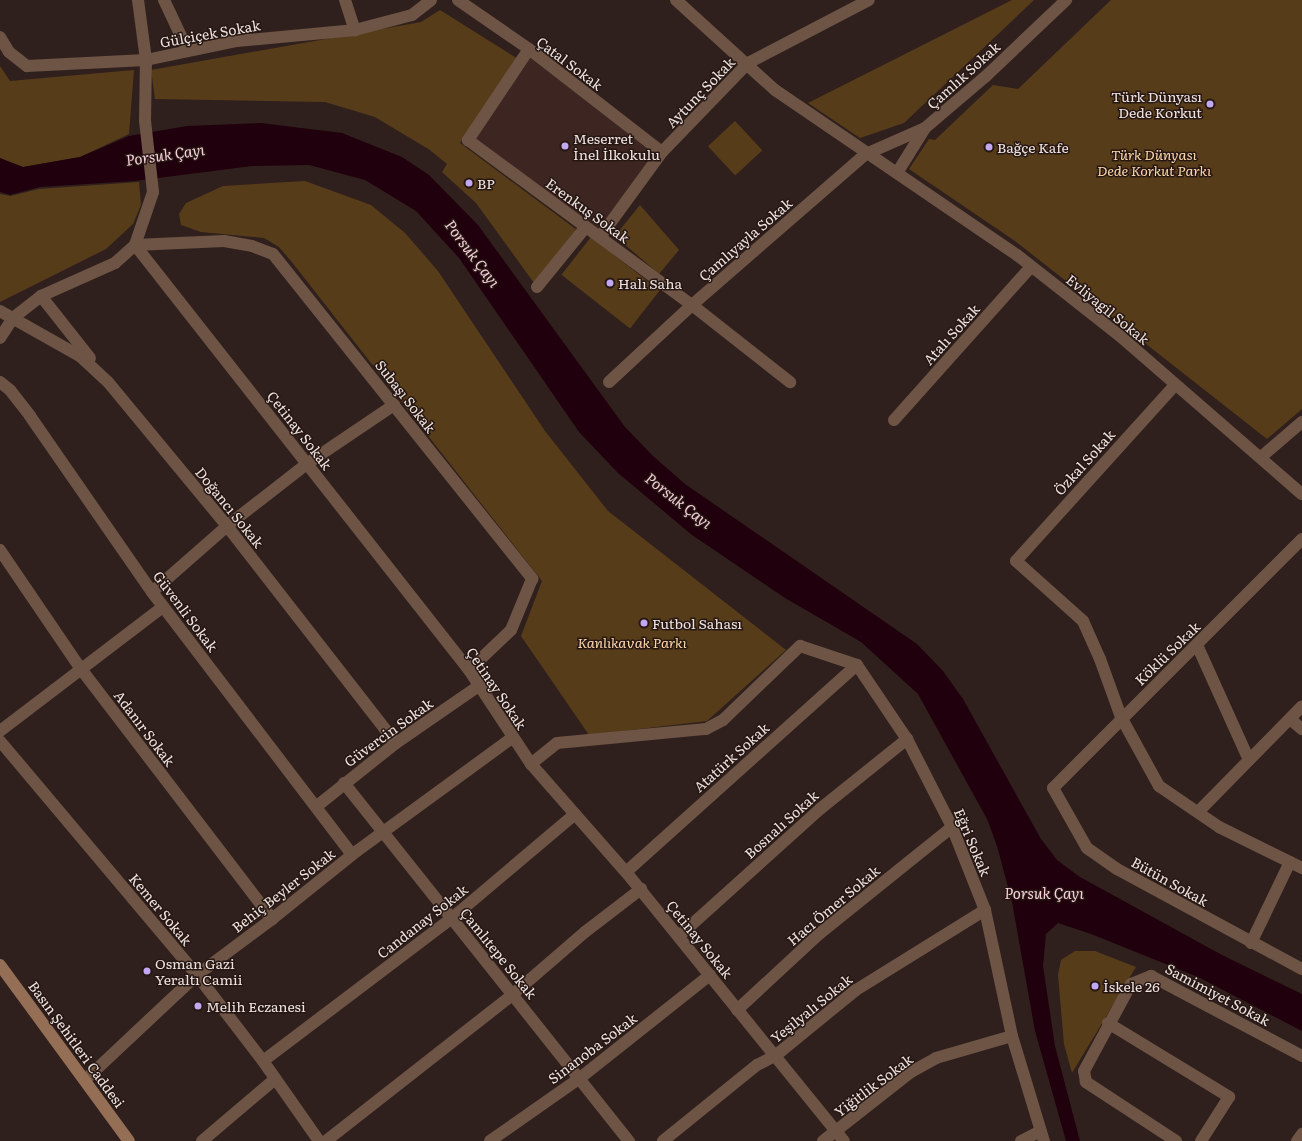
<!DOCTYPE html>
<html>
<head>
<meta charset="utf-8">
<style>
	body { margin:0 }
	#map { position:relative; width:1302px; height:1141px; overflow:hidden; background:#30201d; font-family:Literata,serif }
	div>[style] { position:absolute }
	.built>* { inset:0; background:#3d2621; transform-origin:0 0 }
	.green>* { inset:0; background:#573c19; transform-origin:0 0 }
	.water>* { inset:0; background:#21000d }
	.street>* { height:12px; margin:-6px; padding:0 6px; transform-origin:6px; border-radius:6px; background:#6d5445 }
	.secondary>* { height:12px; margin:-6px; padding:0 6px; transform-origin:6px; border-radius:6px; background:#956e56 }
	.dots>* { width:11px; height:11px; translate:-50% -50%; box-sizing:border-box; border:2px solid #261713; border-radius:50% }
	span { translate:-50% -50%; white-space:nowrap; text-align:center; line-height:1.15; -webkit-text-stroke:3px #261713; paint-order:stroke }
	.street-label { font-size:14px; color:#eee3e0 }
	.poi-label { font-size:14px; color:#eee3e0 }
	.right { translate:-100% -50%; text-align:right }
	.left { translate:0 -50%; text-align:left }
	.park-label { font-size:14px; color:#ffd9ac; font-style:italic }
	.water-label { font-size:15px; color:#f8d0dd; font-style:italic }
</style>
</head>
<body>
<div id="map">
	<div class="built">
		<div style="left:529px;top:49px;width:168px;height:110px;rotate:38deg"></div>
	</div>
	<div class="green">
		<div style="clip-path:polygon(1012px 0,1034px 0,904px 123px,860px 138px,808px 103px)"></div>
		<div style="clip-path:polygon(1111px 0,1302px 0,1302px 409px,1267px 439px,1015px 241px,909px 169px,929px 139px,935px 140px,993px 85px,1018px 89px)"></div>
		<div style="clip-path:polygon(440px 10px,518px 59px,460px 143px,581px 233px,537px 287px,476px 203px,442px 172px,447px 164px,430px 150px,375px 117px,325px 102px,155px 99px,151px 70px,421px 22px)"></div>
		<div style="clip-path:polygon(0 66px,10px 81px,134px 70px,129px 134px,80px 157px,23px 167px,3px 160px,0 158px)"></div>
		<div style="left:735px;top:121px;width:40px;height:37px;rotate:47deg"></div>
		<div style="clip-path:polygon(305px 181px,371px 205px,405px 233px,438px 271px,545px 431px,608px 511px,786px 650px,707px 721px,589px 735px,521px 636px,542px 581px,291px 261px,279px 247px,264px 238px,201px 232px,181px 225px,179px 214px,186px 203px,223px 186px)"></div>
		<div style="clip-path:polygon(139px 182px,141px 205px,133px 224px,106px 249px,0 302px,0 194px,10px 196px,39px 189px)"></div>
		<div style="clip-path:polygon(640px 205px,679px 250px,659px 274px,615px 236px)"></div>
		<div style="left:591px;top:237px;width:87px;height:48px;rotate:38deg"></div>
		<div style="clip-path:polygon(1075px 951px,1095px 951px,1136px 967px,1072px 1073px,1064px 1044px,1058px 975px,1061px 960px)"></div>
	</div>
	<div class="water">
		<div style="clip-path:polygon(261px 123px,342px 133px,402px 157px,429px 175px,478px 225px,625px 427px,653px 456px,685px 484px,917px 644px,943px 671px,963px 699px,1041px 839px,1057px 860px,1080px 877px,1222px 955px,1302px 994px,1302px 1031px,1198px 977px,1091px 934px,1058px 923px,1046px 934px,1043px 966px,1055px 1046px,1080px 1141px,1066px 1141px,1035px 1031px,1012px 902px,997px 846px,987px 819px,918px 694px,861px 642px,785px 598px,692px 535px,618px 473px,579px 432px,459px 258px,416px 211px,365px 180px,309px 165px,252px 166px,135px 181px,40px 187px,10px 195px,0 192px,0 158px,23px 167px,80px 157px,129px 136px,187px 126px)"></div>
	</div>
	<div class="street">
		<div style="left:164px;top:0;width:56px;rotate:64.8deg"></div>
		<div style="left:345px;top:0;width:32px;rotate:72deg"></div>
		<div style="left:458px;top:0;width:86px;rotate:34.6deg"></div>
		<div style="left:529px;top:49px;width:168px;rotate:37.8deg"></div>
		<div style="left:676px;top:0;width:134px;rotate:42.3deg"></div>
		<div style="left:775px;top:90px;width:293px;rotate:34.3deg"></div>
		<div style="left:1017px;top:255px;width:131px;rotate:38.2deg"></div>
		<div style="left:1120px;top:336px;width:241px;rotate:41deg"></div>
		<div style="left:0;top:37px;width:17px;rotate:59deg"></div>
		<div style="left:9px;top:52px;width:23px;rotate:38deg"></div>
		<div style="left:27px;top:66px;width:119px;rotate:-2.9deg"></div>
		<div style="left:146px;top:60px;width:93px;rotate:-11.8deg"></div>
		<div style="left:237px;top:41px;width:119px;rotate:-5.3deg"></div>
		<div style="left:355px;top:30px;width:59px;rotate:-14.7deg"></div>
		<div style="left:412px;top:15px;width:24px;rotate:-38deg"></div>
		<div style="left:529px;top:49px;width:110px;rotate:123.8deg"></div>
		<div style="left:468px;top:140px;width:278px;rotate:36.4deg"></div>
		<div style="left:692px;top:305px;width:125px;rotate:38.2deg"></div>
		<div style="left:897px;top:173px;width:53px;rotate:-58.1deg"></div>
		<div style="left:600px;top:237px;width:105px;rotate:-53.9deg"></div>
		<div style="left:662px;top:152px;width:124px;rotate:-46deg"></div>
		<div style="left:748px;top:63px;width:136px;rotate:-27.5deg"></div>
		<div style="left:135px;top:245px;width:541px;rotate:51.84deg"></div>
		<div style="left:469px;top:670px;width:113px;rotate:56.6deg"></div>
		<div style="left:531px;top:764px;width:144px;rotate:48.7deg"></div>
		<div style="left:626px;top:872px;width:346px;rotate:51deg"></div>
		<div style="left:135px;top:245px;width:89px;rotate:-2.6deg"></div>
		<div style="left:224px;top:241px;width:28px;rotate:10deg"></div>
		<div style="left:252px;top:246px;width:22px;rotate:21deg"></div>
		<div style="left:273px;top:254px;width:416px;rotate:51.4deg"></div>
		<div style="left:532px;top:579px;width:55px;rotate:112.4deg"></div>
		<div style="left:511px;top:630px;width:58px;rotate:136.4deg"></div>
		<div style="left:537px;top:287px;width:76px;rotate:-50.9deg"></div>
		<div style="left:41px;top:296px;width:79px;rotate:51.7deg"></div>
		<div style="left:0;top:311px;width:92px;rotate:29.4deg"></div>
		<div style="left:80px;top:356px;width:38px;rotate:43deg"></div>
		<div style="left:108px;top:382px;width:187px;rotate:50.4deg"></div>
		<div style="left:227px;top:526px;width:275px;rotate:52.1deg"></div>
		<div style="left:0;top:338px;width:24px;rotate:-57deg"></div>
		<div style="left:13px;top:318px;width:36px;rotate:-38deg"></div>
		<div style="left:41px;top:296px;width:81px;rotate:-24deg"></div>
		<div style="left:115px;top:263px;width:27px;rotate:-42deg"></div>
		<div style="left:135px;top:245px;width:56px;rotate:-71.2deg"></div>
		<div style="left:153px;top:192px;width:71px;rotate:-96.4deg"></div>
		<div style="left:145px;top:121px;width:61px;rotate:-89.1deg"></div>
		<div style="left:146px;top:60px;width:61px;rotate:-97.6deg"></div>
		<div style="left:0;top:382px;width:13px;rotate:39deg"></div>
		<div style="left:10px;top:390px;width:33px;rotate:52deg"></div>
		<div style="left:30px;top:416px;width:214px;rotate:55.3deg"></div>
		<div style="left:152px;top:592px;width:330px;rotate:52.7deg"></div>
		<div style="left:609px;top:382px;width:113px;rotate:-42.9deg"></div>
		<div style="left:692px;top:305px;width:230px;rotate:-41deg"></div>
		<div style="left:866px;top:154px;width:64px;rotate:-23.8deg"></div>
		<div style="left:925px;top:128px;width:79px;rotate:-40.4deg"></div>
		<div style="left:985px;top:77px;width:112px;rotate:-43.5deg"></div>
		<div style="left:1175px;top:385px;width:237px;rotate:132.1deg"></div>
		<div style="left:1016px;top:561px;width:90px;rotate:41.8deg"></div>
		<div style="left:1083px;top:621px;width:42px;rotate:65.9deg"></div>
		<div style="left:1100px;top:659px;width:62px;rotate:70.1deg"></div>
		<div style="left:1121px;top:717px;width:79px;rotate:61.2deg"></div>
		<div style="left:1159px;top:786px;width:73px;rotate:34.3deg"></div>
		<div style="left:1219px;top:827px;width:93px;rotate:26.3deg"></div>
		<div style="left:894px;top:420px;width:205px;rotate:-48.2deg"></div>
		<div style="left:1261px;top:457px;width:54px;rotate:-40.5deg"></div>
		<div style="left:1302px;top:539px;width:352px;rotate:135deg"></div>
		<div style="left:1053px;top:788px;width:69px;rotate:60.5deg"></div>
		<div style="left:1087px;top:848px;width:37px;rotate:35deg"></div>
		<div style="left:1117px;top:869px;width:210px;rotate:28.4deg"></div>
		<div style="left:0;top:550px;width:144px;rotate:55.8deg"></div>
		<div style="left:81px;top:669px;width:315px;rotate:52.6deg"></div>
		<div style="left:152px;top:592px;width:100px;rotate:-41.3deg"></div>
		<div style="left:227px;top:526px;width:103px;rotate:-37.9deg"></div>
		<div style="left:308px;top:463px;width:104px;rotate:-34deg"></div>
		<div style="left:1197px;top:645px;width:126px;rotate:65.7deg"></div>
		<div style="left:857px;top:665px;width:89px;rotate:56deg"></div>
		<div style="left:907px;top:739px;width:99px;rotate:62.9deg"></div>
		<div style="left:952px;top:827px;width:89px;rotate:68.3deg"></div>
		<div style="left:985px;top:910px;width:129px;rotate:77.9deg"></div>
		<div style="left:1012px;top:1036px;width:110px;rotate:73.1deg"></div>
		<div style="left:1290px;top:719px;width:16px;rotate:40deg"></div>
		<div style="left:0;top:731px;width:205px;rotate:-37.3deg"></div>
		<div style="left:0;top:741px;width:306px;rotate:49.9deg"></div>
		<div style="left:197px;top:975px;width:108px;rotate:52.5deg"></div>
		<div style="left:263px;top:1061px;width:98px;rotate:55deg"></div>
		<div style="left:531px;top:764px;width:33px;rotate:-39deg"></div>
		<div style="left:557px;top:743px;width:150px;rotate:-5.4deg"></div>
		<div style="left:706px;top:729px;width:19px;rotate:-28deg"></div>
		<div style="left:723px;top:720px;width:107px;rotate:-43.9deg"></div>
		<div style="left:800px;top:646px;width:60px;rotate:18.4deg"></div>
		<div style="left:344px;top:783px;width:458px;rotate:51.5deg"></div>
		<div style="left:317px;top:806px;width:101px;rotate:-38.6deg"></div>
		<div style="left:396px;top:743px;width:102px;rotate:-34.6deg"></div>
		<div style="left:1198px;top:812px;width:148px;rotate:-45.5deg"></div>
		<div style="left:626px;top:872px;width:310px;rotate:-41.9deg"></div>
		<div style="left:679px;top:936px;width:190px;rotate:-42deg"></div>
		<div style="left:820px;top:809px;width:112px;rotate:-38.8deg"></div>
		<div style="left:1251px;top:943px;width:90px;rotate:-64.3deg"></div>
		<div style="left:737px;top:1010px;width:112px;rotate:-42.8deg"></div>
		<div style="left:819px;top:934px;width:171px;rotate:-38.8deg"></div>
		<div style="left:1108px;top:1023px;width:142px;rotate:31.4deg"></div>
		<div style="left:1229px;top:1097px;width:52px;rotate:122.5deg"></div>
		<div style="left:263px;top:1061px;width:237px;rotate:-37.1deg"></div>
		<div style="left:452px;top:918px;width:161px;rotate:-40.2deg"></div>
		<div style="left:85px;top:1080px;width:154px;rotate:-43.2deg"></div>
		<div style="left:197px;top:975px;width:94px;rotate:-36.7deg"></div>
		<div style="left:272px;top:919px;width:109px;rotate:-38.7deg"></div>
		<div style="left:357px;top:851px;width:192px;rotate:-36.1deg"></div>
		<div style="left:202px;top:1141px;width:96px;rotate:-40.3deg"></div>
		<div style="left:326px;top:1141px;width:236px;rotate:-38.1deg"></div>
		<div style="left:512px;top:995px;width:96px;rotate:-40.8deg"></div>
		<div style="left:585px;top:932px;width:71px;rotate:-37.5deg"></div>
		<div style="left:490px;top:1141px;width:110px;rotate:-35deg"></div>
		<div style="left:580px;top:1078px;width:166px;rotate:-38.4deg"></div>
		<div style="left:663px;top:1141px;width:121px;rotate:-39deg"></div>
		<div style="left:757px;top:1065px;width:20px;rotate:-27deg"></div>
		<div style="left:775px;top:1056px;width:104px;rotate:-39.2deg"></div>
		<div style="left:856px;top:990px;width:152px;rotate:-31.8deg"></div>
		<div style="left:823px;top:1141px;width:112px;rotate:-38.1deg"></div>
		<div style="left:911px;top:1072px;width:29px;rotate:-29deg"></div>
		<div style="left:936px;top:1058px;width:79px;rotate:-16.1deg"></div>
		<div style="left:1021px;top:1141px;width:22px;rotate:-27deg"></div>
		<div style="left:1176px;top:1141px;width:108px;rotate:-146.8deg"></div>
		<div style="left:1086px;top:1082px;width:11px;rotate:-100deg"></div>
		<div style="left:1084px;top:1071px;width:99px;rotate:-61.6deg"></div>
		<div style="left:1131px;top:984px;width:22px;rotate:-22deg"></div>
		<div style="left:1151px;top:976px;width:171px;rotate:27.9deg"></div>
		<div style="left:1297px;top:1141px;width:9px;rotate:-54deg"></div>
	</div>
	<div class="secondary">
		<div style="left:0;top:965px;width:218px;rotate:53.8deg"></div>
	</div>
	<div class="dots">
		<div style="left:1210px;top:104px;background:#c2a8f2"></div>
		<div style="left:565px;top:146px;background:#c2a8f2"></div>
		<div style="left:989px;top:147px;background:#c2a8f2"></div>
		<div style="left:469px;top:183px;background:#c2a8f2"></div>
		<div style="left:610px;top:283px;background:#c2a8f2"></div>
		<div style="left:644px;top:623px;background:#c2a8f2"></div>
		<div style="left:147px;top:971px;background:#c2a8f2"></div>
		<div style="left:1095px;top:986px;background:#c2a8f2"></div>
		<div style="left:198px;top:1006px;background:#c2a8f2"></div>
	</div>
	<div class="street-label">
		<span style="left:210px;top:33px;rotate:-10deg">Gülçiçek Sokak</span>
		<span style="left:570px;top:63px;rotate:37deg">Çatal Sokak</span>
		<span style="left:963px;top:75px;rotate:-42deg">Çamlık Sokak</span>
		<span style="left:700px;top:92px;rotate:-46deg">Aytunç Sokak</span>
		<span style="left:588px;top:210px;rotate:36deg">Erenkuş Sokak</span>
		<span style="left:745px;top:239px;rotate:-41deg">Çamlıyayla Sokak</span>
		<span style="left:1108px;top:309px;rotate:39deg">Evliyagil Sokak</span>
		<span style="left:951px;top:334px;rotate:-48deg">Atalı Sokak</span>
		<span style="left:406px;top:396px;rotate:52deg">Subaşı Sokak</span>
		<span style="left:300px;top:430px;rotate:52deg">Çetinay Sokak</span>
		<span style="left:1084px;top:462px;rotate:-48deg">Özkal Sokak</span>
		<span style="left:230px;top:507px;rotate:51deg">Doğancı Sokak</span>
		<span style="left:186px;top:611px;rotate:53deg">Güvenli Sokak</span>
		<span style="left:1167px;top:653px;rotate:-44deg">Köklü Sokak</span>
		<span style="left:497px;top:688px;rotate:56deg">Çetinay Sokak</span>
		<span style="left:145px;top:728px;rotate:53deg">Adanır Sokak</span>
		<span style="left:388px;top:732px;rotate:-36deg">Güvercin Sokak</span>
		<span style="left:731px;top:757px;rotate:-42deg">Atatürk Sokak</span>
		<span style="left:781px;top:824px;rotate:-42deg">Bosnalı Sokak</span>
		<span style="left:973px;top:842px;rotate:67deg">Eğri Sokak</span>
		<span style="left:1170px;top:881px;rotate:29deg">Bütün Sokak</span>
		<span style="left:283px;top:890px;rotate:-38deg">Behiç Beyler Sokak</span>
		<span style="left:833px;top:905px;rotate:-40deg">Hacı Ömer Sokak</span>
		<span style="left:161px;top:909px;rotate:50deg">Kemer Sokak</span>
		<span style="left:422px;top:921px;rotate:-38deg">Candanay Sokak</span>
		<span style="left:700px;top:939px;rotate:51deg">Çetinay Sokak</span>
		<span style="left:499px;top:953px;rotate:51deg">Çamlıtepe Sokak</span>
		<span style="left:1218px;top:994px;rotate:28deg">Samimiyet Sokak</span>
		<span style="left:811px;top:1008px;rotate:-39deg">Yeşilyalı Sokak</span>
		<span style="left:77px;top:1044px;rotate:54deg">Basın Şehitleri Caddesi</span>
		<span style="left:592px;top:1048px;rotate:-37deg">Sinanoba Sokak</span>
		<span style="left:873px;top:1085px;rotate:-37deg">Yiğitlik Sokak</span>
	</div>
	<div class="poi-label">
		<span class="right" style="left:1202px;top:104px">Türk Dünyası<br>Dede Korkut</span>
		<span class="left" style="left:573px;top:146px">Meserret<br>İnel İlkokulu</span>
		<span class="left" style="left:997px;top:147px">Bağçe Kafe</span>
		<span class="left" style="left:477px;top:183px">BP</span>
		<span class="left" style="left:618px;top:283px">Halı Saha</span>
		<span class="left" style="left:652px;top:623px">Futbol Sahası</span>
		<span class="left" style="left:155px;top:971px">Osman Gazi<br>Yeraltı Camii</span>
		<span class="left" style="left:1103px;top:986px">İskele 26</span>
		<span class="left" style="left:206px;top:1006px">Melih Eczanesi</span>
	</div>
	<div class="park-label">
		<span style="left:1154px;top:162px">Türk Dünyası<br>Dede Korkut Parkı</span>
		<span style="left:632px;top:642px">Kanlıkavak Parkı</span>
	</div>
	<div class="water-label">
		<span style="left:165px;top:154px;rotate:-8deg">Porsuk Çayı</span>
		<span style="left:473px;top:253px;rotate:53deg">Porsuk Çayı</span>
		<span style="left:679px;top:500px;rotate:38deg">Porsuk Çayı</span>
		<span style="left:1044px;top:893px">Porsuk Çayı</span>
	</div>
</div>
</body>
</html>
